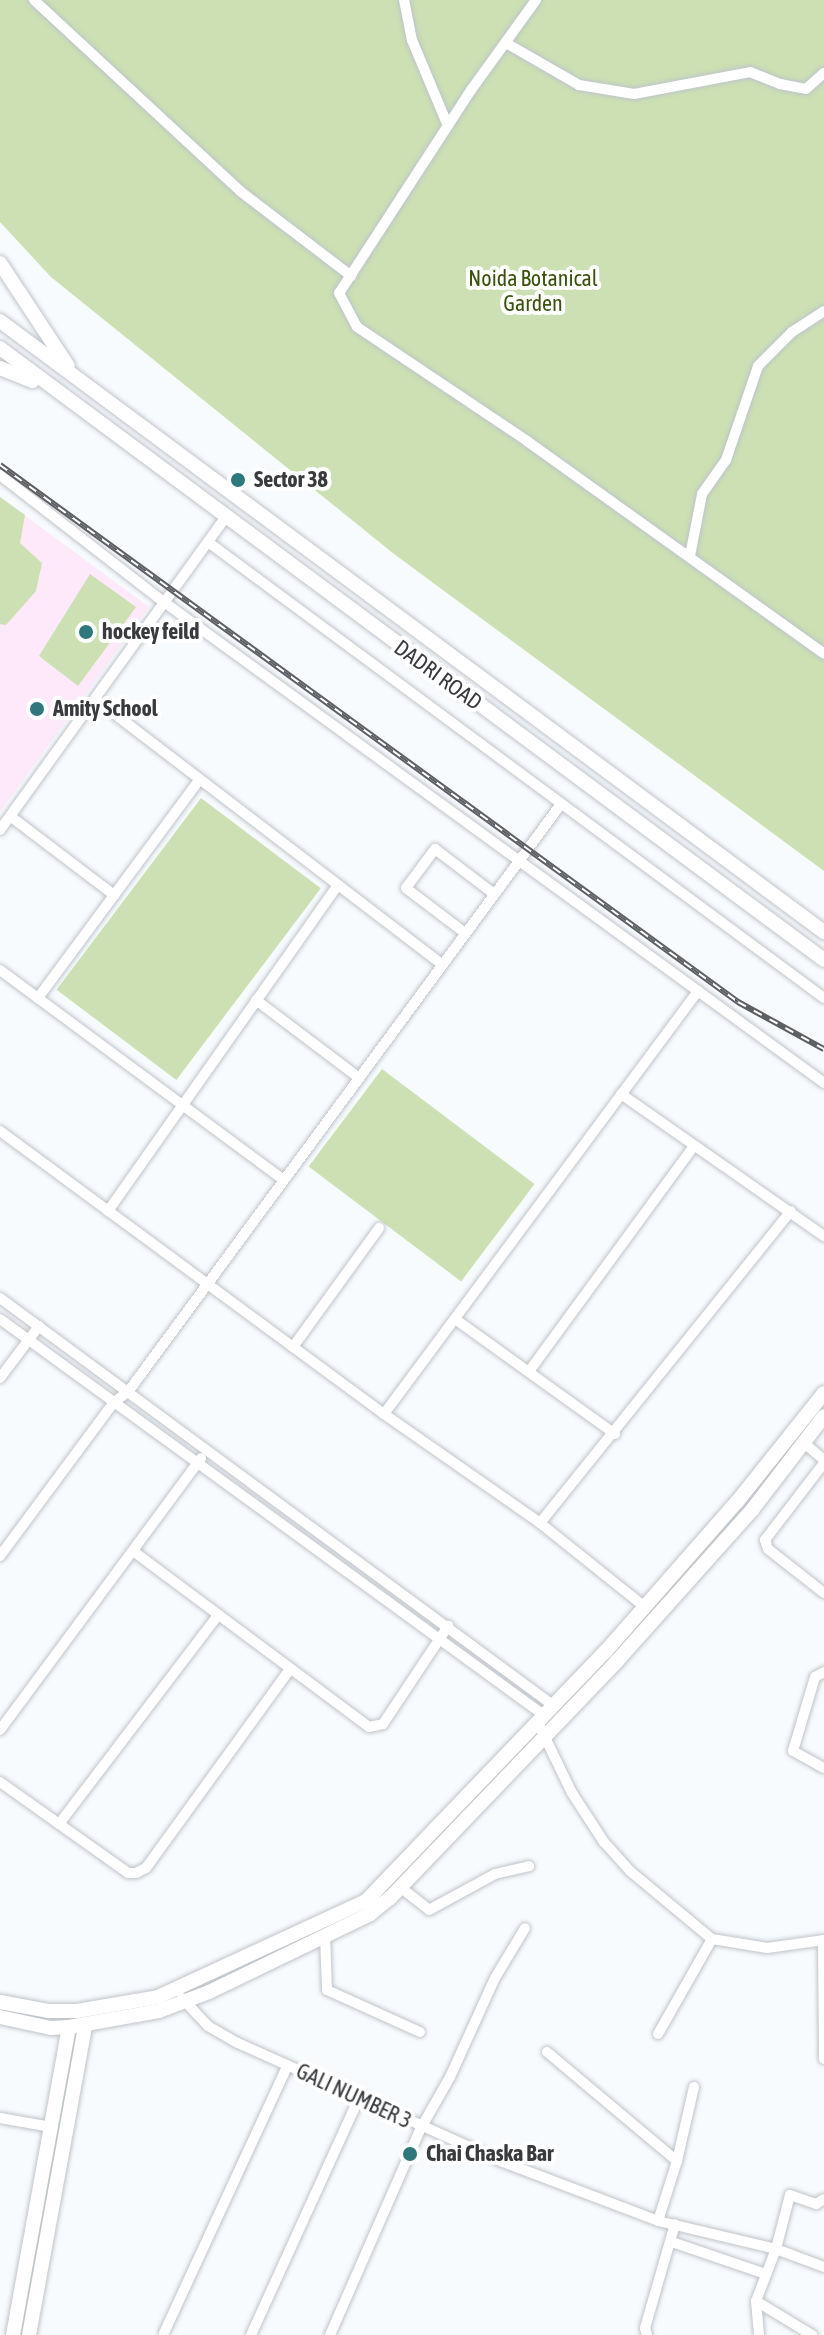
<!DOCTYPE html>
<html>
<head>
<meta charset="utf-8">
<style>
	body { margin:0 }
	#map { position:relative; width:824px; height:2335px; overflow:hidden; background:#f8fbfe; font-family:"Asap Condensed",sans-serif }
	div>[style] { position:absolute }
	.education>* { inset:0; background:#fde9f9 }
	.green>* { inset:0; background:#cce0b3; transform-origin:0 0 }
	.roads { filter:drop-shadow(0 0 2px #bfc4ca) drop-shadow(0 0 2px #bfc4ca) }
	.street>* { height:10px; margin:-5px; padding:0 5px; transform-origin:5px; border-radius:5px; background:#fff }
	.secondary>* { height:14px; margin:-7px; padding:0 7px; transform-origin:7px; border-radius:7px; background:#fff }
	.rail>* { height:6px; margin-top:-3px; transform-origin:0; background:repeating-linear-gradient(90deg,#fff 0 9px,#5d5f62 0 18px); box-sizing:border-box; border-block:2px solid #5d5f62 }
	.dots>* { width:22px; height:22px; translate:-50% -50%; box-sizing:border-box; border:4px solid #fff; border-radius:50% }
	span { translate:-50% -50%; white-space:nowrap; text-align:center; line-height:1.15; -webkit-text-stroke:8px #fff; paint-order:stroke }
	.park-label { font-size:22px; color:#3a520c }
	.poi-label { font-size:22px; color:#383a3d; font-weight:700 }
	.left { translate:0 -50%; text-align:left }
	.street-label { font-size:22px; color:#383a3d }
</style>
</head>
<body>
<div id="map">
	<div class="education">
		<div style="clip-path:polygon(0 497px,149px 607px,0 812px)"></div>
	</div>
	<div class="green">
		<div style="clip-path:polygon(0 0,824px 0,824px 871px,394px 554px,51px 277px,0 222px)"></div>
		<div style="clip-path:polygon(0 497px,25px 515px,20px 543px,42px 563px,36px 591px,6px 625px,0 624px)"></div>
		<div style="clip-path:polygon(90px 574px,136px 607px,78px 686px,39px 656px)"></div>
		<div style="left:201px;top:798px;width:150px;height:240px;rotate:37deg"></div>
		<div style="left:382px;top:1069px;width:191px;height:122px;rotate:37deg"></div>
	</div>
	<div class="roads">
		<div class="street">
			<div style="left:34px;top:0;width:281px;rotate:42.8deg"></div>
			<div style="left:240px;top:191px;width:140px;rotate:37.4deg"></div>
			<div style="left:404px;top:0;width:41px;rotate:78.7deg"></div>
			<div style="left:412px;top:40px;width:93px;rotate:67.3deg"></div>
			<div style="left:536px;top:0;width:111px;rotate:125.8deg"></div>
			<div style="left:471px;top:90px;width:242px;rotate:123deg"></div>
			<div style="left:339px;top:293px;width:38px;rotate:62deg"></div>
			<div style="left:357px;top:327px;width:205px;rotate:33.8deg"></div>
			<div style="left:527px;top:441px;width:365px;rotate:35.6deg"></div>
			<div style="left:506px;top:43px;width:84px;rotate:29.9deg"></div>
			<div style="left:579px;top:85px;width:56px;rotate:9.3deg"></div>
			<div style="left:634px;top:94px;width:118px;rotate:-10.7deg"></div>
			<div style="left:750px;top:72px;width:32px;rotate:22deg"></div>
			<div style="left:780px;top:84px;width:26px;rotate:11deg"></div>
			<div style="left:806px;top:89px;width:24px;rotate:-42deg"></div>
			<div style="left:0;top:475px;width:207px;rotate:37.8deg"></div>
			<div style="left:164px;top:602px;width:817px;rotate:36.08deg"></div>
			<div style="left:208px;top:542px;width:766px;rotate:36.51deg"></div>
			<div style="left:690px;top:556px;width:63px;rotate:-79deg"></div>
			<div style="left:702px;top:494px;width:42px;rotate:-54.8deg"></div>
			<div style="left:726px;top:460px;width:99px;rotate:-71.2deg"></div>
			<div style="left:758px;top:366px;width:48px;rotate:-45deg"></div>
			<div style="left:792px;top:332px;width:38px;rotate:-33deg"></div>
			<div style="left:95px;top:699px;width:437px;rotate:37.4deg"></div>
			<div style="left:10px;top:816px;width:131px;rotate:37.2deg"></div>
			<div style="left:0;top:830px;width:385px;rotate:-54.2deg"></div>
			<div style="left:465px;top:933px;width:74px;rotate:-142.7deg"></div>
			<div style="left:406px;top:888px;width:49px;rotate:-53.4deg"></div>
			<div style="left:435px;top:849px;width:74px;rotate:37.3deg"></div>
			<div style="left:0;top:970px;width:353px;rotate:36.5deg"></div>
			<div style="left:38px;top:998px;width:272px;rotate:-53.5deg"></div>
			<div style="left:256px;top:1000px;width:129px;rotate:37.1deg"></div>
			<div style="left:621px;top:1094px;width:248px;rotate:35deg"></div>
			<div style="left:0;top:1131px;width:477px;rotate:36.4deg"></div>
			<div style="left:384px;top:1414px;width:190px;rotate:34.9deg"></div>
			<div style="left:540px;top:1523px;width:134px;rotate:38.7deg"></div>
			<div style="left:108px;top:1211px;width:399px;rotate:-54.8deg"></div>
			<div style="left:0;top:1298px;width:688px;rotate:36.37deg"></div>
			<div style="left:0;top:1319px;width:674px;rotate:36.07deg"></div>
			<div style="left:455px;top:1319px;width:197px;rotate:35.7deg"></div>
			<div style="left:293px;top:1347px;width:147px;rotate:-54.1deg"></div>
			<div style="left:530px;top:1370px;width:278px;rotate:-53.8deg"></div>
			<div style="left:0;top:1378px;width:65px;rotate:-53.1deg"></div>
			<div style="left:384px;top:1414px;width:527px;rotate:-53.41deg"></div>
			<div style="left:804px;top:1443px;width:26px;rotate:40deg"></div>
			<div style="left:824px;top:1463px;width:97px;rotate:127.5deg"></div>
			<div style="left:765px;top:1540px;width:9px;rotate:72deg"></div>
			<div style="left:768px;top:1549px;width:71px;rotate:38.2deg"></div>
			<div style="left:540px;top:1523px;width:400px;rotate:-51.2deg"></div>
			<div style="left:133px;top:1551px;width:294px;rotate:36.7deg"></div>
			<div style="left:369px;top:1727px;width:14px;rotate:-12deg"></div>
			<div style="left:383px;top:1724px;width:118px;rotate:-56.4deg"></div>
			<div style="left:0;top:1556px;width:192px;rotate:-53.5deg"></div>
			<div style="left:114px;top:1402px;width:17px;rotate:-36deg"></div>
			<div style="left:128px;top:1392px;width:730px;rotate:-53.63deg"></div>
			<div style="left:824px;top:1672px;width:10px;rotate:151deg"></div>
			<div style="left:815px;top:1677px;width:77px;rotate:106.6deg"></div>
			<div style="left:793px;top:1751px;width:35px;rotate:29deg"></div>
			<div style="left:538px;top:1723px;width:78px;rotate:64.1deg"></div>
			<div style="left:572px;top:1793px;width:59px;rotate:56.9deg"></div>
			<div style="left:604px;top:1842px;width:39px;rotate:48deg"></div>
			<div style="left:630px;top:1871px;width:107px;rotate:39.7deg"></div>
			<div style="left:712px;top:1939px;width:56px;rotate:9.3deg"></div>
			<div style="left:767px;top:1948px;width:58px;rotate:-8deg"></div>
			<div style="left:0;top:1730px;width:338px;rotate:-53.5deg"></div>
			<div style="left:0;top:1782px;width:157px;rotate:35.4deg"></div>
			<div style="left:128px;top:1873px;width:8px"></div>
			<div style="left:136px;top:1873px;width:11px;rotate:-27deg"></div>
			<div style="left:146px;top:1868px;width:246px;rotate:-54.1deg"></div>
			<div style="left:59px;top:1824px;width:263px;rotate:-52.7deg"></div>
			<div style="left:400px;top:1887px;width:37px;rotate:38deg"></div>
			<div style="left:429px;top:1910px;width:75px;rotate:-28.6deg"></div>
			<div style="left:495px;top:1874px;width:35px;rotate:-13deg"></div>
			<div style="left:325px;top:1935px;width:55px;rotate:87.9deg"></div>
			<div style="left:327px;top:1990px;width:102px;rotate:24.3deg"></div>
			<div style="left:823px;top:1940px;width:119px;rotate:89.5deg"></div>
			<div style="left:182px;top:1998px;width:38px;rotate:47deg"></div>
			<div style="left:208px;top:2026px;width:34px;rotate:30deg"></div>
			<div style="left:238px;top:2043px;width:290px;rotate:24.2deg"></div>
			<div style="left:503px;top:2162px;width:166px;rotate:20.8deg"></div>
			<div style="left:658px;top:2221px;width:121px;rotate:13.3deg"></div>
			<div style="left:776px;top:2249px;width:51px;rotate:20.6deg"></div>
			<div style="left:658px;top:2034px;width:109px;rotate:-60.4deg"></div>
			<div style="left:547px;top:2052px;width:170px;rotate:40deg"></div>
			<div style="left:0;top:2118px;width:52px;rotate:10deg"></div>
			<div style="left:658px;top:2221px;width:63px;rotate:-72.4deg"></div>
			<div style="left:677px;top:2161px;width:76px;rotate:-77.1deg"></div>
			<div style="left:672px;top:2242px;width:99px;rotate:18.8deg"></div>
			<div style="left:756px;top:2301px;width:66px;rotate:31.3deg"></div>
			<div style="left:164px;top:2333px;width:295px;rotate:-65.2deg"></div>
			<div style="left:251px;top:2335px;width:260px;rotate:-65.5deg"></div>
			<div style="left:330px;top:2335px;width:226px;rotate:-66.3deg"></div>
			<div style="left:421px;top:2128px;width:59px;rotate:-60.4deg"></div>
			<div style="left:450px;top:2077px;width:109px;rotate:-65.6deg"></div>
			<div style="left:495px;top:1978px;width:58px;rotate:-59deg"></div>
			<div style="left:647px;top:2335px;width:7px;rotate:-106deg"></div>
			<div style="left:645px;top:2328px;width:108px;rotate:-73.9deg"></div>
			<div style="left:759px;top:2335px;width:34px;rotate:-95deg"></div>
			<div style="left:756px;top:2301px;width:56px;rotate:-69deg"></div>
			<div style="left:776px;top:2249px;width:56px;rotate:-75.5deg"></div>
			<div style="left:790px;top:2195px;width:28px;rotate:19deg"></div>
			<div style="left:816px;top:2204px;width:9px;rotate:-32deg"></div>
		</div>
		<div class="secondary">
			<div style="left:0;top:263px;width:123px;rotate:56.6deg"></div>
			<div style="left:0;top:321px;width:1026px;rotate:36.56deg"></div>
			<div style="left:0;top:348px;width:1026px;rotate:36.6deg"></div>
			<div style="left:0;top:368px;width:35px;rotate:22deg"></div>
			<div style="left:0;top:2002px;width:50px;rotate:10.4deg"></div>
			<div style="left:49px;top:2011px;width:28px"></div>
			<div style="left:77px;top:2011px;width:82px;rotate:-9.8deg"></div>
			<div style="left:158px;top:1997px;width:229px;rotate:-24.8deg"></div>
			<div style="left:366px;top:1901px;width:345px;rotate:-46.2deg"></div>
			<div style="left:605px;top:1652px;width:200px;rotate:-48.7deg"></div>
			<div style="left:737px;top:1502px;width:139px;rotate:-51.4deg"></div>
			<div style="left:0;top:2017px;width:52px;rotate:12.2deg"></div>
			<div style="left:51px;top:2028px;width:18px;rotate:-3deg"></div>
			<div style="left:69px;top:2027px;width:91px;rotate:-10.1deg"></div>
			<div style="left:159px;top:2011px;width:53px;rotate:-20.8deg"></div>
			<div style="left:209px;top:1992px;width:179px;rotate:-25.8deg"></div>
			<div style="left:370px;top:1914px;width:26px;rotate:-39deg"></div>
			<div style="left:390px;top:1898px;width:328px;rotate:-46.2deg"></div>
			<div style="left:617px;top:1661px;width:203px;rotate:-48.2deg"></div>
			<div style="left:752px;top:1510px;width:118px;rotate:-52.5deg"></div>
			<div style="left:13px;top:2335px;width:313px;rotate:-79.7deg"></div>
			<div style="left:29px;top:2335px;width:314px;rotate:-79.7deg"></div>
		</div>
	</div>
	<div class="rail">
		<div style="left:0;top:465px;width:913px;rotate:36.04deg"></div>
		<div style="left:738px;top:1002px;width:98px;rotate:28.7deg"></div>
	</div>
	<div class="dots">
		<div style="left:238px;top:480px;background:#2e777c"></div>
		<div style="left:86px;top:632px;background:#2e777c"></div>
		<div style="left:37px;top:709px;background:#2e777c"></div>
		<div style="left:410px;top:2154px;background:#2e777c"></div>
	</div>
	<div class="park-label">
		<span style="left:533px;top:291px">Noida Botanical<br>Garden</span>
	</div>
	<div class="poi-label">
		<span class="left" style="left:254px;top:480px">Sector 38</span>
		<span class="left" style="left:102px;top:632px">hockey feild</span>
		<span class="left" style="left:53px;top:709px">Amity School</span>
		<span class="left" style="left:426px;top:2154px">Chai Chaska Bar</span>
	</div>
	<div class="street-label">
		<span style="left:438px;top:675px;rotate:36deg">DADRI ROAD</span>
		<span style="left:354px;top:2096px;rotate:25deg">GALI NUMBER 3</span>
	</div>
</div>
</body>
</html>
